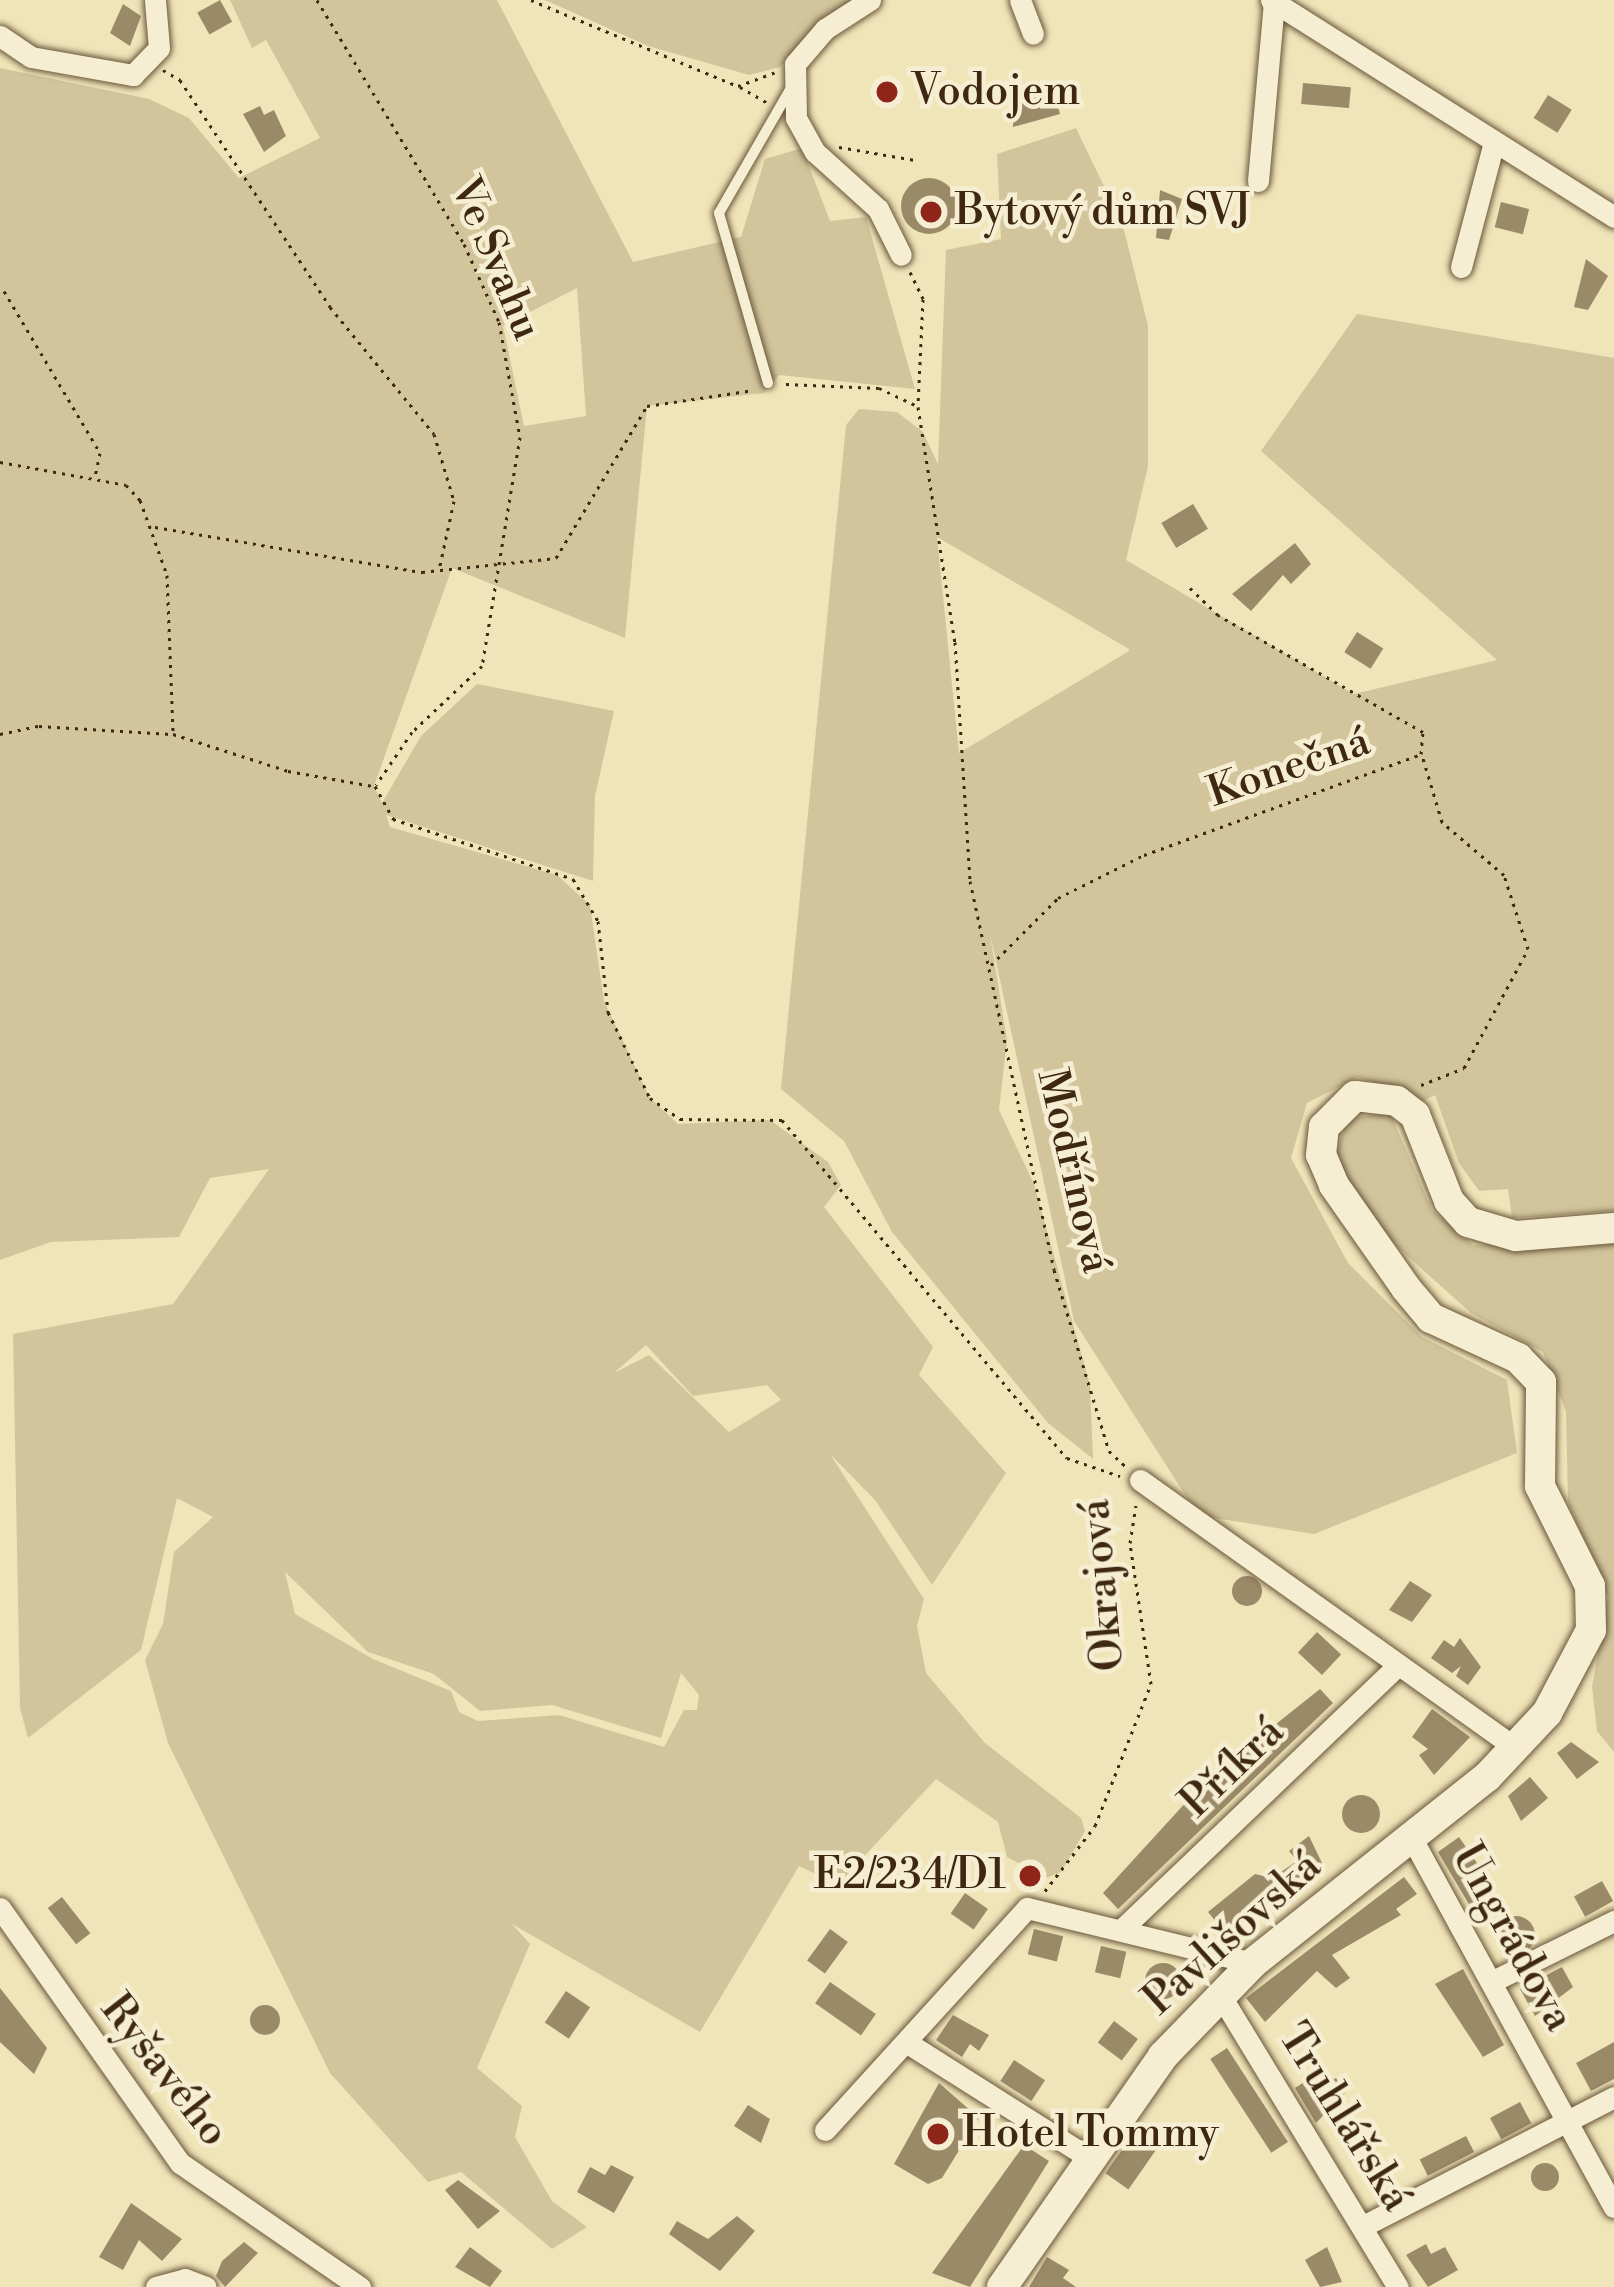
<!DOCTYPE html>
<html>
<head>
<meta charset="utf-8">
<style>
	body { margin:0 }
	#map { position:relative; width:1614px; height:2287px; overflow:hidden; background:#f0e5b9; font-family:"Libre Bodoni",serif }
	div>[style] { position:absolute }
	.green>* { inset:0; background:#d2c59c }
	.building>* { inset:0; background:#9b8a68; transform-origin:0 0 }
	.round { border-radius:50% }
	.path>* { height:3px; margin-top:-1.5px; transform-origin:0; background:repeating-linear-gradient(90deg,#3f2811 0 3px,transparent 0 9px) }
	.roads { filter:drop-shadow(0 0 3px #6b573b) drop-shadow(0 0 3px #6b573b) }
	.lane>* { height:10px; margin:-5px; padding:0 5px; transform-origin:5px; border-radius:5px; background:#f5eed2 }
	.street>* { height:21px; margin:-10.5px; padding:0 10.5px; transform-origin:10.5px; border-radius:10.5px; background:#f5eed2 }
	.secondary>* { height:30px; margin:-15px; padding:0 15px; transform-origin:15px; border-radius:15px; background:#f5eed2 }
	.dots>* { width:33px; height:33px; translate:-50% -50%; box-sizing:border-box; border:6px solid #f5eed2; border-radius:50% }
	span { translate:-50% -50%; white-space:nowrap; text-align:center; line-height:1.15; -webkit-text-stroke:9px #f5eed2; paint-order:stroke }
	.poi-label { font-size:42px; color:#3f2811 }
	.left { translate:0 -50%; text-align:left }
	.right { translate:-100% -50%; text-align:right }
	.street-label { font-size:42px; color:#3f2811 }
</style>
</head>
<body>
<div id="map">
	<div class="green">
		<div style="clip-path:polygon(evenodd,230px 0,497px 0,633px 262px,741px 237px,765px 159px,802px 148px,830px 221px,866px 217px,915px 389px,779px 375px,764px 393px,647px 406px,625px 638px,452px 568px,374px 786px,382px 803px,421px 736px,477px 684px,614px 711px,595px 796px,593px 881px,386px 815px,390px 827px,557px 875px,590px 905px,604px 1001px,650px 1098px,678px 1124px,770px 1120px,828px 1162px,841px 1185px,824px 1207px,933px 1347px,919px 1375px,1006px 1473px,932px 1585px,875px 1500px,830px 1454px,924px 1599px,917px 1626px,926px 1673px,985px 1743px,1081px 1818px,1085px 1831px,1061px 1872px,1046px 1878px,1007px 1857px,998px 1822px,936px 1779px,845px 1877px,828px 1880px,799px 1866px,700px 2032px,512px 1924px,530px 1944px,477px 2068px,522px 2106px,515px 2137px,552px 2201px,587px 2227px,552px 2249px,461px 2172px,428px 2182px,330px 2073px,168px 1743px,145px 1660px,163px 1624px,174px 1552px,213px 1517px,177px 1498px,141px 1650px,28px 1738px,20px 1708px,13px 1334px,173px 1304px,269px 1169px,210px 1178px,179px 1237px,51px 1242px,0 1260px,0 68px,149px 99px,189px 118px,239px 178px,320px 138px,266px 40px,252px 48px,230px 0,577px 288px,586px 416px,524px 426px,503px 326px,577px 288px,230px 0,646px 1345px,693px 1396px,767px 1385px,781px 1400px,729px 1432px,649px 1355px,614px 1373px,646px 1345px,230px 0,285px 1572px,368px 1652px,434px 1674px,480px 1711px,552px 1705px,661px 1738px,681px 1673px,699px 1695px,697px 1710px,684px 1710px,664px 1747px,559px 1715px,478px 1721px,459px 1712px,451px 1691px,373px 1659px,295px 1614px,285px 1572px)"></div>
		<div style="clip-path:polygon(545px 0,857px 0,780px 67px,749px 75px,648px 46px)"></div>
		<div style="clip-path:polygon(evenodd,1076px 128px,1123px 226px,1148px 326px,1148px 466px,1126px 560px,1354px 694px,1497px 660px,1261px 451px,1357px 314px,1614px 358px,1614px 1211px,1512px 1218px,1508px 1189px,1479px 1191px,1459px 1163px,1435px 1095px,1423px 1101px,1358px 1077px,1307px 1103px,1291px 1158px,1348px 1263px,1422px 1337px,1507px 1380px,1517px 1453px,1314px 1534px,1209px 1517px,1189px 1501px,1074px 1321px,990px 934px,1007px 1040px,999px 1110px,1034px 1184px,1090px 1385px,1093px 1459px,1048px 1423px,892px 1232px,844px 1141px,781px 1089px,846px 425px,859px 409px,897px 412px,923px 432px,938px 464px,946px 250px,1001px 239px,997px 154px,1076px 128px,937px 537px,1129px 649px,1129px 651px,959px 753px,937px 537px)"></div>
		<div style="clip-path:polygon(1390px 1113px,1432px 1210px,1473px 1245px,1614px 1242px,1614px 1752px,1597px 1731px,1592px 1687px,1608px 1596px,1568px 1503px,1566px 1412px,1543px 1352px,1471px 1313px,1374px 1226px,1335px 1157px,1348px 1118px)"></div>
	</div>
	<div class="building">
		<div style="left:220px;top:0;width:25px;height:26px;rotate:61deg"></div>
		<div style="clip-path:polygon(123px 4px,141px 16px,130px 46px,110px 33px)"></div>
		<div style="left:1303px;top:83px;width:48px;height:21px;rotate:5deg"></div>
		<div style="clip-path:polygon(1035px 84px,1040px 100px,1055px 95px,1060px 114px,1013px 127px,1014px 89px)"></div>
		<div style="left:1548px;top:95px;width:28px;height:27px;rotate:32deg"></div>
		<div style="clip-path:polygon(260px 106px,264px 115px,274px 110px,286px 136px,264px 152px,243px 114px)"></div>
		<div class="round" style="left:901px;top:178px;width:56px;height:56px"></div>
		<div style="clip-path:polygon(1160px 190px,1182px 199px,1169px 240px,1156px 238px)"></div>
		<div style="left:1501px;top:202px;width:29px;height:26px;rotate:14deg"></div>
		<div style="clip-path:polygon(1586px 259px,1608px 276px,1588px 310px,1574px 307px)"></div>
		<div style="left:1193px;top:504px;width:29px;height:37px;rotate:59deg"></div>
		<div style="clip-path:polygon(1295px 543px,1311px 564px,1291px 584px,1283px 575px,1251px 611px,1232px 594px)"></div>
		<div style="left:1357px;top:632px;width:31px;height:24px;rotate:32deg"></div>
		<div class="round" style="left:1232px;top:1576px;width:30px;height:30px"></div>
		<div style="clip-path:polygon(1410px 1581px,1432px 1595px,1412px 1622px,1389px 1610px)"></div>
		<div style="left:1317px;top:1632px;width:33px;height:28px;rotate:43deg"></div>
		<div style="clip-path:polygon(1460px 1638px,1481px 1667px,1468px 1685px,1456px 1676px,1461px 1666px,1452px 1673px,1431px 1658px,1444px 1640px,1454px 1647px)"></div>
		<div style="clip-path:polygon(1320px 1689px,1333px 1703px,1118px 1909px,1103px 1893px,1209px 1777px)"></div>
		<div style="clip-path:polygon(1432px 1709px,1470px 1737px,1434px 1775px,1419px 1755px,1428px 1749px,1412px 1737px)"></div>
		<div style="clip-path:polygon(1571px 1742px,1599px 1762px,1577px 1779px,1557px 1753px)"></div>
		<div style="clip-path:polygon(1530px 1777px,1548px 1798px,1521px 1821px,1508px 1796px)"></div>
		<div class="round" style="left:1342px;top:1795px;width:38px;height:38px"></div>
		<div style="clip-path:polygon(1309px 1836px,1323px 1865px,1231px 1940px,1208px 1912px,1255px 1874px,1272px 1878px,1297px 1861px,1289px 1851px)"></div>
		<div style="clip-path:polygon(1459px 1837px,1495px 1889px,1470px 1906px,1438px 1852px)"></div>
		<div style="clip-path:polygon(1404px 1877px,1417px 1894px,1396px 1909px,1401px 1915px,1332px 1955px,1350px 1978px,1336px 1988px,1317px 1971px,1265px 2022px,1246px 1998px)"></div>
		<div style="left:1602px;top:1881px;width:23px;height:32px;rotate:61deg"></div>
		<div style="left:965px;top:1893px;width:28px;height:25px;rotate:35deg"></div>
		<div style="left:62px;top:1897px;width:46px;height:18px;rotate:52deg"></div>
		<div class="round" style="left:1497px;top:1916px;width:38px;height:38px"></div>
		<div style="left:830px;top:1929px;width:22px;height:39px;rotate:36deg"></div>
		<div style="left:1034px;top:1929px;width:30px;height:26px;rotate:14deg"></div>
		<div style="left:1101px;top:1946px;width:26px;height:27px;rotate:13deg"></div>
		<div class="round" style="left:1145px;top:1963px;width:36px;height:36px"></div>
		<div style="clip-path:polygon(1562px 1967px,1573px 1987px,1535px 2016px,1520px 1989px)"></div>
		<div style="clip-path:polygon(1463px 1969px,1504px 2045px,1483px 2057px,1435px 1984px)"></div>
		<div style="left:830px;top:1982px;width:56px;height:26px;rotate:35deg"></div>
		<div style="clip-path:polygon(0 1988px,47px 2048px,34px 2074px,0 2042px)"></div>
		<div style="left:566px;top:1991px;width:29px;height:38px;rotate:34deg"></div>
		<div class="round" style="left:250px;top:2005px;width:30px;height:30px"></div>
		<div style="clip-path:polygon(953px 2015px,989px 2035px,979px 2051px,970px 2044px,962px 2057px,936px 2040px)"></div>
		<div style="left:1114px;top:2021px;width:30px;height:27px;rotate:37deg"></div>
		<div style="clip-path:polygon(1614px 2042px,1614px 2079px,1591px 2091px,1576px 2063px)"></div>
		<div style="left:1227px;top:2048px;width:112px;height:20px;rotate:57deg"></div>
		<div style="left:1014px;top:2060px;width:37px;height:25px;rotate:33deg"></div>
		<div style="clip-path:polygon(1317px 2074px,1323px 2085px,1336px 2078px,1345px 2093px,1316px 2123px,1295px 2088px)"></div>
		<div style="clip-path:polygon(939px 2083px,979px 2118px,942px 2178px,928px 2184px,894px 2164px)"></div>
		<div style="left:1520px;top:2102px;width:24px;height:34px;rotate:62deg"></div>
		<div style="clip-path:polygon(748px 2105px,770px 2119px,761px 2143px,734px 2126px)"></div>
		<div style="left:1133px;top:2134px;width:28px;height:48px;rotate:35deg"></div>
		<div style="left:1466px;top:2136px;width:18px;height:52px;rotate:63deg"></div>
		<div style="clip-path:polygon(1024px 2145px,1049px 2161px,970px 2287px,932px 2273px)"></div>
		<div class="round" style="left:1531px;top:2163px;width:28px;height:28px"></div>
		<div style="clip-path:polygon(611px 2165px,634px 2177px,614px 2213px,577px 2192px,590px 2167px,605px 2175px)"></div>
		<div style="clip-path:polygon(458px 2180px,500px 2211px,478px 2229px,445px 2190px)"></div>
		<div style="clip-path:polygon(131px 2203px,182px 2239px,162px 2261px,139px 2240px,123px 2270px,99px 2257px)"></div>
		<div style="clip-path:polygon(737px 2216px,755px 2231px,720px 2271px,669px 2234px,677px 2221px,708px 2239px)"></div>
		<div style="clip-path:polygon(244px 2242px,258px 2253px,225px 2287px,216px 2276px,222px 2261px)"></div>
		<div style="clip-path:polygon(1426px 2244px,1431px 2254px,1445px 2247px,1458px 2270px,1428px 2287px,1406px 2255px)"></div>
		<div style="clip-path:polygon(470px 2247px,502px 2271px,490px 2287px,455px 2267px)"></div>
		<div style="clip-path:polygon(1327px 2247px,1342px 2282px,1320px 2287px,1305px 2260px)"></div>
		<div style="clip-path:polygon(1047px 2257px,1069px 2270px,1063px 2278px,1076px 2287px,1029px 2287px)"></div>
	</div>
	<div class="path">
		<div style="left:317px;top:0;width:285px;rotate:58.9deg"></div>
		<div style="left:464px;top:244px;width:85px;rotate:65.8deg"></div>
		<div style="left:499px;top:322px;width:117px;rotate:79.7deg"></div>
		<div style="left:520px;top:437px;width:232px;rotate:99.4deg"></div>
		<div style="left:482px;top:666px;width:96px;rotate:136.7deg"></div>
		<div style="left:412px;top:732px;width:64px;rotate:124.2deg"></div>
		<div style="left:531px;top:0;width:224px;rotate:22.6deg"></div>
		<div style="left:738px;top:86px;width:40px;rotate:-20.2deg"></div>
		<div style="left:163px;top:70px;width:20px;rotate:30deg"></div>
		<div style="left:180px;top:80px;width:272px;rotate:56.5deg"></div>
		<div style="left:330px;top:307px;width:164px;rotate:50.7deg"></div>
		<div style="left:434px;top:434px;width:70px;rotate:73.4deg"></div>
		<div style="left:454px;top:501px;width:71px;rotate:102.3deg"></div>
		<div style="left:740px;top:87px;width:32px;rotate:30deg"></div>
		<div style="left:839px;top:147px;width:77px;rotate:9.7deg"></div>
		<div style="left:910px;top:272px;width:30px;rotate:64deg"></div>
		<div style="left:923px;top:299px;width:108px;rotate:92.7deg"></div>
		<div style="left:918px;top:407px;width:238px;rotate:81.1deg"></div>
		<div style="left:955px;top:642px;width:239px;rotate:86.4deg"></div>
		<div style="left:970px;top:881px;width:398px;rotate:77.8deg"></div>
		<div style="left:1054px;top:1270px;width:189px;rotate:73.1deg"></div>
		<div style="left:1109px;top:1451px;width:22px;rotate:43deg"></div>
		<div style="left:4px;top:291px;width:188px;rotate:59.3deg"></div>
		<div style="left:100px;top:453px;width:25px;rotate:102deg"></div>
		<div style="left:786px;top:384px;width:93px;rotate:2.5deg"></div>
		<div style="left:879px;top:388px;width:42px;rotate:25.3deg"></div>
		<div style="left:0;top:462px;width:128px;rotate:10.3deg"></div>
		<div style="left:126px;top:485px;width:21px;rotate:47deg"></div>
		<div style="left:140px;top:500px;width:80px;rotate:70.2deg"></div>
		<div style="left:167px;top:575px;width:159px;rotate:87.8deg"></div>
		<div style="left:173px;top:734px;width:121px;rotate:17.8deg"></div>
		<div style="left:288px;top:771px;width:86px;rotate:10deg"></div>
		<div style="left:155px;top:527px;width:271px;rotate:9.6deg"></div>
		<div style="left:422px;top:572px;width:135px;rotate:-6deg"></div>
		<div style="left:556px;top:558px;width:177px;rotate:-59.1deg"></div>
		<div style="left:647px;top:406px;width:108px;rotate:-8.5deg"></div>
		<div style="left:0;top:734px;width:40px;rotate:-12deg"></div>
		<div style="left:39px;top:726px;width:132px;rotate:3.5deg"></div>
		<div style="left:375px;top:786px;width:38px;rotate:61deg"></div>
		<div style="left:393px;top:819px;width:190px;rotate:18.4deg"></div>
		<div style="left:573px;top:879px;width:49px;rotate:59.2deg"></div>
		<div style="left:598px;top:921px;width:92px;rotate:83.7deg"></div>
		<div style="left:608px;top:1012px;width:96px;rotate:64deg"></div>
		<div style="left:650px;top:1098px;width:37px;rotate:35deg"></div>
		<div style="left:680px;top:1119px;width:102px;rotate:0.6deg"></div>
		<div style="left:782px;top:1120px;width:442px;rotate:49.9deg"></div>
		<div style="left:1067px;top:1458px;width:56px;rotate:18.8deg"></div>
		<div style="left:991px;top:965px;width:95px;rotate:-45deg"></div>
		<div style="left:1058px;top:898px;width:96px;rotate:-26.6deg"></div>
		<div style="left:1144px;top:855px;width:295px;rotate:-20deg"></div>
		<div style="left:1421px;top:754px;width:22px;rotate:-85deg"></div>
		<div style="left:1423px;top:732px;width:236px;rotate:-150.3deg"></div>
		<div style="left:1218px;top:615px;width:43px;rotate:-135.9deg"></div>
		<div style="left:1421px;top:1085px;width:46px;rotate:-21.6deg"></div>
		<div style="left:1464px;top:1068px;width:135px;rotate:-61.7deg"></div>
		<div style="left:1528px;top:949px;width:78px;rotate:-108deg"></div>
		<div style="left:1504px;top:875px;width:82px;rotate:-139.5deg"></div>
		<div style="left:1442px;top:822px;width:70px;rotate:-106.6deg"></div>
		<div style="left:1045px;top:1891px;width:82px;rotate:-52.4deg"></div>
		<div style="left:1095px;top:1826px;width:153px;rotate:-68.5deg"></div>
		<div style="left:1151px;top:1684px;width:143px;rotate:-98.5deg"></div>
		<div style="left:1130px;top:1543px;width:38px;rotate:-81deg"></div>
	</div>
	<div class="roads">
		<div class="lane">
			<div style="left:768px;top:383px;width:177px;rotate:-106.1deg"></div>
			<div style="left:719px;top:213px;width:144px;rotate:-60.1deg"></div>
		</div>
		<div class="street">
			<div style="left:870px;top:0;width:54px;rotate:147.2deg"></div>
			<div style="left:825px;top:29px;width:46px;rotate:130.6deg"></div>
			<div style="left:795px;top:64px;width:54px;rotate:88.9deg"></div>
			<div style="left:796px;top:118px;width:39px;rotate:61deg"></div>
			<div style="left:815px;top:152px;width:85px;rotate:42.1deg"></div>
			<div style="left:878px;top:209px;width:51px;rotate:63.4deg"></div>
			<div style="left:1020px;top:0;width:36px;rotate:69deg"></div>
			<div style="left:1271px;top:0;width:406px;rotate:32.3deg"></div>
			<div style="left:0;top:36px;width:37px;rotate:34deg"></div>
			<div style="left:31px;top:57px;width:104px;rotate:10deg"></div>
			<div style="left:133px;top:75px;width:37px;rotate:-46deg"></div>
			<div style="left:159px;top:48px;width:48px;rotate:-94.8deg"></div>
			<div style="left:1258px;top:181px;width:182px;rotate:-84.9deg"></div>
			<div style="left:1461px;top:267px;width:129px;rotate:-75.2deg"></div>
			<div style="left:1140px;top:1480px;width:460px;rotate:35.5deg"></div>
			<div style="left:1410px;top:1835px;width:424px;rotate:61.3deg"></div>
			<div style="left:0;top:1908px;width:312px;rotate:54.8deg"></div>
			<div style="left:180px;top:2163px;width:219px;rotate:34.6deg"></div>
			<div style="left:1123px;top:1928px;width:381px;rotate:-43.7deg"></div>
			<div style="left:1491px;top:1982px;width:137px;rotate:-26.4deg"></div>
			<div style="left:1219px;top:1993px;width:344px;rotate:58.7deg"></div>
			<div style="left:906px;top:2042px;width:213px;rotate:32.3deg"></div>
			<div style="left:825px;top:2130px;width:300px;rotate:-47.7deg"></div>
			<div style="left:1027px;top:1908px;width:233px;rotate:13.7deg"></div>
			<div style="left:1367px;top:2224px;width:278px;rotate:-27.2deg"></div>
			<div style="left:156px;top:2287px;width:30px;rotate:-15deg"></div>
			<div style="left:185px;top:2279px;width:22px;rotate:21deg"></div>
		</div>
		<div class="secondary">
			<div style="left:1002px;top:2287px;width:282px;rotate:-55.1deg"></div>
			<div style="left:1163px;top:2056px;width:129px;rotate:-45.9deg"></div>
			<div style="left:1253px;top:1963px;width:299px;rotate:-38.5deg"></div>
			<div style="left:1487px;top:1777px;width:88px;rotate:-46.8deg"></div>
			<div style="left:1547px;top:1713px;width:94px;rotate:-62.1deg"></div>
			<div style="left:1591px;top:1630px;width:44px;rotate:-91.3deg"></div>
			<div style="left:1590px;top:1586px;width:112px;rotate:-116.6deg"></div>
			<div style="left:1540px;top:1486px;width:104px;rotate:-89.4deg"></div>
			<div style="left:1541px;top:1382px;width:33px;rotate:-134deg"></div>
			<div style="left:1518px;top:1358px;width:96px;rotate:-155.3deg"></div>
			<div style="left:1431px;top:1318px;width:39px;rotate:-130deg"></div>
			<div style="left:1406px;top:1288px;width:126px;rotate:-125deg"></div>
			<div style="left:1334px;top:1185px;width:33px;rotate:-113deg"></div>
			<div style="left:1321px;top:1155px;width:28px;rotate:-84deg"></div>
			<div style="left:1324px;top:1127px;width:44px;rotate:-45deg"></div>
			<div style="left:1355px;top:1096px;width:42px;rotate:6.8deg"></div>
			<div style="left:1397px;top:1101px;width:23px;rotate:38deg"></div>
			<div style="left:1415px;top:1115px;width:92px;rotate:68.4deg"></div>
			<div style="left:1449px;top:1201px;width:28px;rotate:48deg"></div>
			<div style="left:1468px;top:1222px;width:50px;rotate:16.3deg"></div>
			<div style="left:1516px;top:1236px;width:98px;rotate:-4.7deg"></div>
		</div>
	</div>
	<div class="dots">
		<div style="left:887px;top:92px;background:#8f2418"></div>
		<div style="left:931px;top:212px;background:#8f2418"></div>
		<div style="left:1030px;top:1876px;background:#8f2418"></div>
		<div style="left:938px;top:2134px;background:#8f2418"></div>
	</div>
	<div class="poi-label">
		<span class="left" style="left:911px;top:92px">Vodojem</span>
		<span class="left" style="left:955px;top:212px">Bytový dům SVJ</span>
		<span class="right" style="left:1006px;top:1876px">E2/234/D1</span>
		<span class="left" style="left:962px;top:2134px">Hotel Tommy</span>
	</div>
	<div class="street-label">
		<span style="left:495px;top:259px;rotate:67deg">Ve Svahu</span>
		<span style="left:1289px;top:768px;rotate:-19deg">Konečná</span>
		<span style="left:1073px;top:1171px;rotate:77deg">Modřínová</span>
		<span style="left:1103px;top:1585px;rotate:-95deg">Okrajová</span>
		<span style="left:1233px;top:1768px;rotate:-44deg">Příkrá</span>
		<span style="left:1233px;top:1934px;rotate:-42deg">Pavlišovská</span>
		<span style="left:1512px;top:1938px;rotate:61deg">Ungrádova</span>
		<span style="left:164px;top:2071px;rotate:52deg">Ryšavého</span>
		<span style="left:1344px;top:2118px;rotate:58deg">Truhlářská</span>
	</div>
</div>
</body>
</html>
